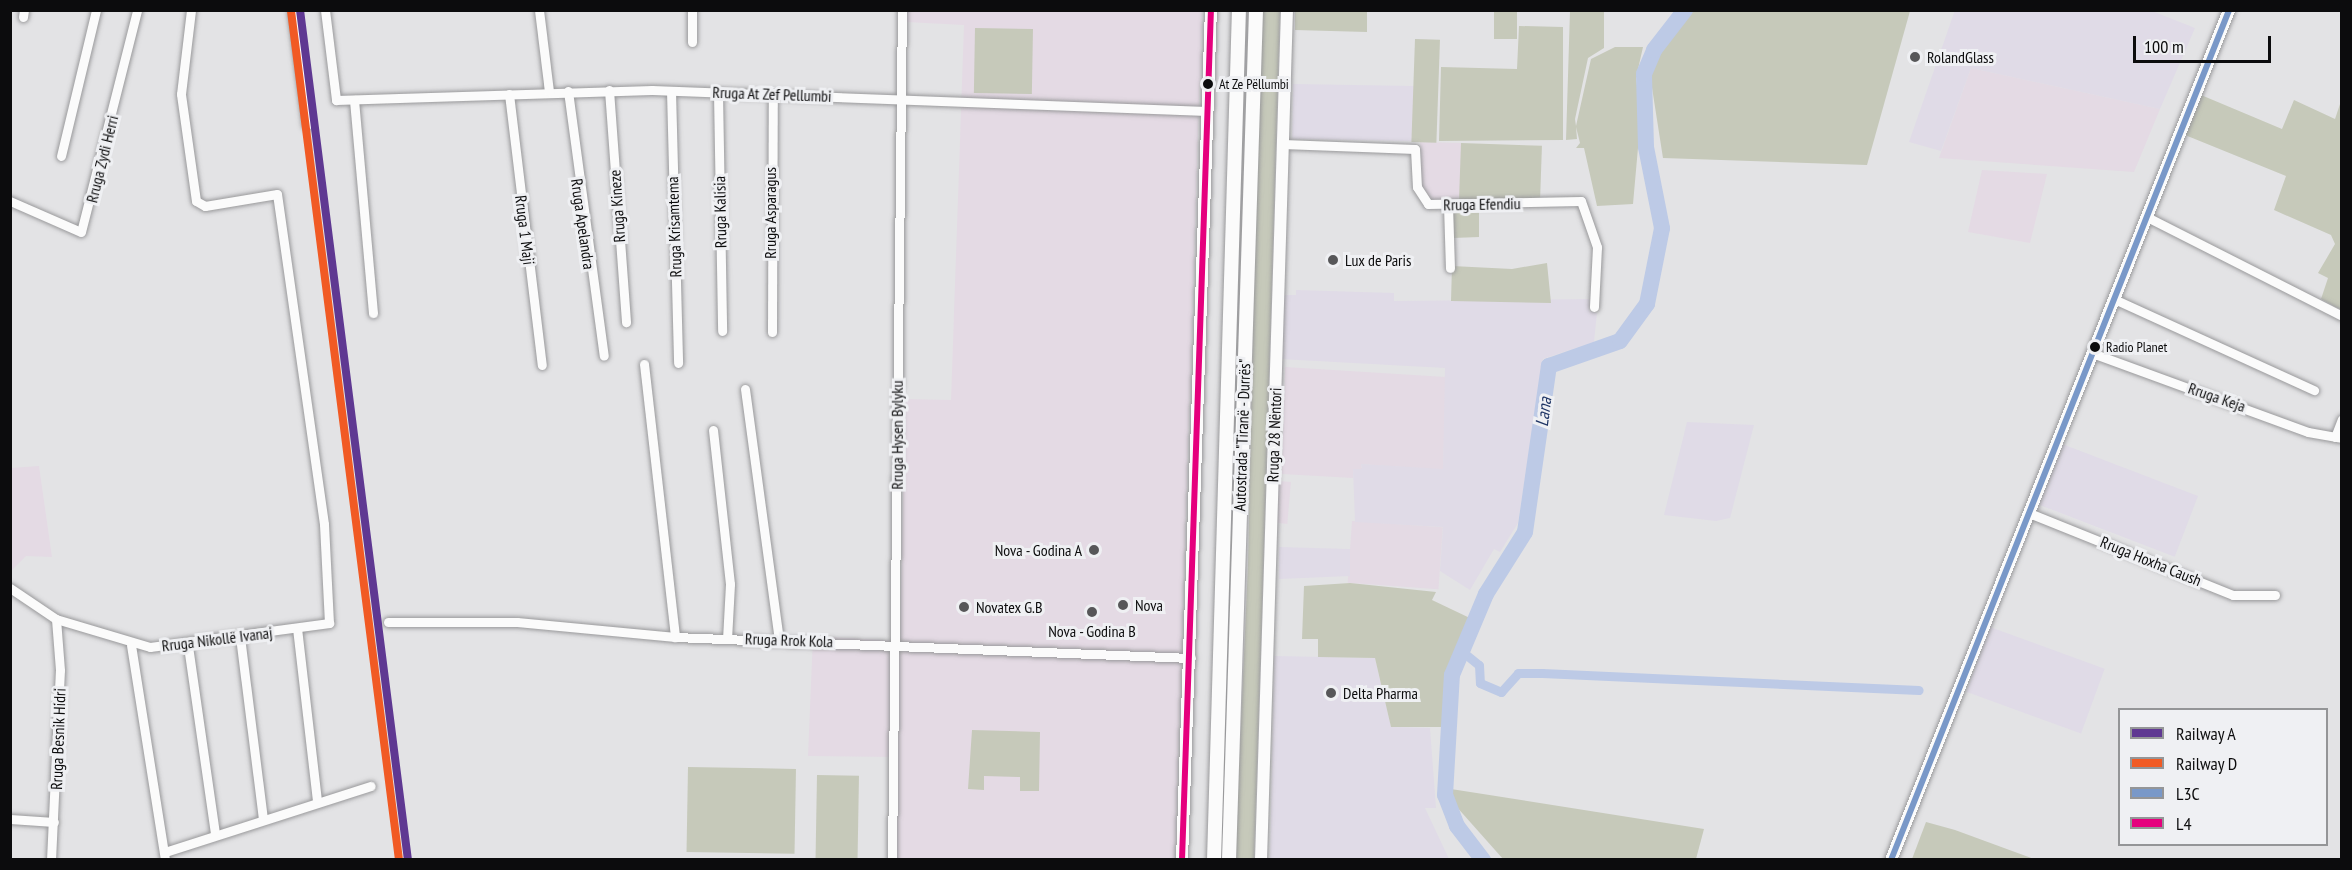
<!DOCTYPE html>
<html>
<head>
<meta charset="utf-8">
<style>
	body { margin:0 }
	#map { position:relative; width:2352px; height:870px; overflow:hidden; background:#e3e3e5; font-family:"PT Sans Narrow",sans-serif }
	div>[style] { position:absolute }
	.commercial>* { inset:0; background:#e4dae4; transform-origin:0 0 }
	.industrial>* { inset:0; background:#e0dbe7; transform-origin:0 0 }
	.green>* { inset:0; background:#c6c9ba; transform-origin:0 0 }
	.canal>* { height:9px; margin:-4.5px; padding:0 4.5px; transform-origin:4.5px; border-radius:4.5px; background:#bdcae6 }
	.river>* { height:16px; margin:-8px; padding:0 8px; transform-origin:8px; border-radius:8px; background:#bdcae6 }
	.roads { filter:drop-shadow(0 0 2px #99999b) drop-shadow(0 0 2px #99999b) }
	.minor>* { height:9px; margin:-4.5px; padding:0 4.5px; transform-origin:4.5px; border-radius:4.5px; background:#fbfbfb }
	.major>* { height:12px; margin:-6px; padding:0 6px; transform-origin:6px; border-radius:6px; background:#fbfbfb }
	.highway>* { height:14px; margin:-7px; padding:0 7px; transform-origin:7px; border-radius:7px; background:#fbfbfb }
	.bus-1>* { height:6px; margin:-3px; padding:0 3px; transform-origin:3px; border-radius:3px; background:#7998c8 }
	.bus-2>* { height:6px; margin:-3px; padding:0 3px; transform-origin:3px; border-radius:3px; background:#e5007d }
	.rail-1>* { height:8px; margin:-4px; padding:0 4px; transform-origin:4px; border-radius:4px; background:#5f3892 }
	.rail-2>* { height:8px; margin:-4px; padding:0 4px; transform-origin:4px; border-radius:4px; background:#f15a24 }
	.dots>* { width:16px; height:16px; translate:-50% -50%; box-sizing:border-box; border:3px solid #eff0f3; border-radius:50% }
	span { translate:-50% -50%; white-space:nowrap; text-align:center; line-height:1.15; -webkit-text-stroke:6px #eff0f3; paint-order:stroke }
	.bus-label { font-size:14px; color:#0c0c0d }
	.left { translate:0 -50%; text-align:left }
	.poi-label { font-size:16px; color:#0c0c0d }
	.right { translate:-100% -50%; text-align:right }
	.street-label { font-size:16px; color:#0c0c0d }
	.water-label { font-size:18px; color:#203666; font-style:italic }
	.frame { position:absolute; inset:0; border:12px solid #0c0c0d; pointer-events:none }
	.legend { position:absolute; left:2118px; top:708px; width:210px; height:138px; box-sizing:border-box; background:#eff0f3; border:2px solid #949597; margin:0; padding:8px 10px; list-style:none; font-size:18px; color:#0c0c0d }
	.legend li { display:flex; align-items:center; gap:12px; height:30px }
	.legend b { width:30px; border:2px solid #949597 }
	.scale { position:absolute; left:2133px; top:36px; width:138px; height:27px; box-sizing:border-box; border:3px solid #0c0c0d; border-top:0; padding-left:8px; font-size:18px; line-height:21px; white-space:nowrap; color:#0c0c0d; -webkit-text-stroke:4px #eff0f3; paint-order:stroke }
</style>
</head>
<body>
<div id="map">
	<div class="commercial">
		<div style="clip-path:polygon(907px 11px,1202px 11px,1175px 859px,897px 859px,896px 757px,808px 756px,813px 636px,900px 641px,905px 399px,951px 400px,964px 25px,906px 22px)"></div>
		<div style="clip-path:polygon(1971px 68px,2160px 109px,2134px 172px,1939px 158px)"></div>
		<div style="clip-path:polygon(1420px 142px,1461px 143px,1461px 201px,1434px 201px,1422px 190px)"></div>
		<div style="clip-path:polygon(1982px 170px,2047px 174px,2030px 243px,1968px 232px)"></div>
		<div style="clip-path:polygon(1285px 367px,1446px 377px,1443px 470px,1361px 464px,1362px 469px,1353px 469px,1353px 478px,1282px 474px)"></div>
		<div style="clip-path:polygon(39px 466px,52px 557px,26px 556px,11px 571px,11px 468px)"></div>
		<div style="left:1279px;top:481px;width:12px;height:42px;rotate:5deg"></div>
		<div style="left:1352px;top:521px;width:91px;height:62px;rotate:4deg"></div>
	</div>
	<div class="industrial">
		<div style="clip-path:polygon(1955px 10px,2152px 11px,2195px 28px,2160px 109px,1971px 68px,1941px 151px,1909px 142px)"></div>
		<div style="left:1293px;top:84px;width:121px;height:55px;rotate:1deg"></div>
		<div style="clip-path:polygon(1296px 290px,1394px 293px,1394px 301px,1591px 299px,1589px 311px,1597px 313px,1594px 342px,1543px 359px,1518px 523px,1500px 552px,1494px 549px,1470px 590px,1440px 571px,1443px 527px,1355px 522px,1353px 469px,1362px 469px,1361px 464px,1443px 469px,1445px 368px,1280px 359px,1283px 295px,1296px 295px)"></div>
		<div style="clip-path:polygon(1687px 422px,1754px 425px,1730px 518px,1716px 521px,1664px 515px)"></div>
		<div style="left:2057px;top:442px;width:151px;height:65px;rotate:21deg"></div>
		<div style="clip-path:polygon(1279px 547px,1350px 549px,1350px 576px,1279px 579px)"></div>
		<div style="left:1990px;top:627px;width:122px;height:69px;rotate:20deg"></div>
		<div style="clip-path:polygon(1274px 656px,1375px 658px,1391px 727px,1430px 728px,1436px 808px,1425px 808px,1449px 859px,1270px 860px)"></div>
	</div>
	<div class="green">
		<div style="clip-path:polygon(1260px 11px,1280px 11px,1261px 642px,1254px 859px,1235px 860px,1248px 564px)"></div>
		<div style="clip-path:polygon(1295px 11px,1373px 10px,1373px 11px,1367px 12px,1367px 32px,1295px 30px)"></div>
		<div style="left:1494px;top:11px;width:23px;height:28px"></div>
		<div style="clip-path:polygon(1570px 11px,1604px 11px,1604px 48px,1588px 58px,1575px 119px,1576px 126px,1591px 59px,1615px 47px,1643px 47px,1636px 78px,1641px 114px,1633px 204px,1597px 206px,1584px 148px,1576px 148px,1580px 143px,1576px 127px,1577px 139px,1566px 140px)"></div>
		<div style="clip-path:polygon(1910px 11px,1867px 165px,1663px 158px,1650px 75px,1668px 37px,1691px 12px)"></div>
		<div style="clip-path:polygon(1519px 26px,1563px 27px,1563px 140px,1439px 141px,1441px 67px,1517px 69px)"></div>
		<div style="left:975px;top:28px;width:58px;height:65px;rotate:1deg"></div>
		<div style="left:1415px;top:39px;width:25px;height:103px;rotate:2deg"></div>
		<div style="clip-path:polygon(2201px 95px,2282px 129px,2294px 100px,2335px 119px,2341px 101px,2341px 310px,2321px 299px,2328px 278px,2318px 273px,2335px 244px,2331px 235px,2274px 210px,2286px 176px,2185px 135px)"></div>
		<div style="left:1461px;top:143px;width:81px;height:58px;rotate:2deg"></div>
		<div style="clip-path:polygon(1479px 208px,1479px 237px,1453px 238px,1451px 212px)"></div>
		<div style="clip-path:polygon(1547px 263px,1551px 303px,1451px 301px,1452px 266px,1512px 269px)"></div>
		<div style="clip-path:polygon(1350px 583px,1436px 592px,1432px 600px,1474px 620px,1448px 673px,1442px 727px,1391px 727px,1375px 658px,1318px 657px,1318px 639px,1302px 639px,1304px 586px)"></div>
		<div style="clip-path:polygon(972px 730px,1040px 732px,1039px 791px,1020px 791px,1020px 777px,984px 776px,984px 790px,968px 789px)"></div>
		<div style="left:688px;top:767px;width:108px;height:85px;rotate:1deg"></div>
		<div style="left:817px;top:775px;width:42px;height:83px;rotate:1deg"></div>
		<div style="clip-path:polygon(1451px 789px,1704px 829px,1696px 859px,1503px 859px,1455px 805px)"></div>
		<div style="clip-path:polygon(1926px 822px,1955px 830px,2034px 859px,1912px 859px)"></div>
	</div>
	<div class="canal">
		<div style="left:1464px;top:653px;width:19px;rotate:39deg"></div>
		<div style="left:1479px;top:665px;width:18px;rotate:87deg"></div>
		<div style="left:1480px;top:683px;width:23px;rotate:23deg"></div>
		<div style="left:1501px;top:692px;width:25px;rotate:-48deg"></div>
		<div style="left:1518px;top:673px;width:24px"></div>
		<div style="left:1542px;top:673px;width:377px;rotate:2.6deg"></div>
	</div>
	<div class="river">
		<div style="left:1483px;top:860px;width:43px;rotate:-127.4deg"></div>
		<div style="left:1457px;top:826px;width:33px;rotate:-111deg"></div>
		<div style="left:1445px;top:795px;width:120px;rotate:-86.7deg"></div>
		<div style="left:1452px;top:675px;width:88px;rotate:-67.2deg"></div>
		<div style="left:1486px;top:594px;width:73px;rotate:-57.8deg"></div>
		<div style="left:1525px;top:532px;width:168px;rotate:-81.8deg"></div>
		<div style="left:1549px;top:366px;width:75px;rotate:-19.4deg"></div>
		<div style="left:1620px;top:341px;width:46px;rotate:-53.9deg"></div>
		<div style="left:1647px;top:304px;width:77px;rotate:-78.8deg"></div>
		<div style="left:1662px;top:228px;width:83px;rotate:-101.2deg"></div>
		<div style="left:1646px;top:147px;width:73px;rotate:-91.6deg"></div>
		<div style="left:1644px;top:74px;width:26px;rotate:-67deg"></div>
		<div style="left:1654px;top:50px;width:51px;rotate:-52.2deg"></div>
	</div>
	<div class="roads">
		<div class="minor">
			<div style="left:292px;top:10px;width:116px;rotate:82.6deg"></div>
			<div style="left:325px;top:10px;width:91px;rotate:83deg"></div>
			<div style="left:336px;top:100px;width:316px;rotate:-1.8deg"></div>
			<div style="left:652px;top:90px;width:555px;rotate:2.17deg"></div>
			<div style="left:539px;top:10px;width:82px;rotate:83deg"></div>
			<div style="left:23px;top:17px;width:7px;rotate:-82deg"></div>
			<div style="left:692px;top:42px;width:32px;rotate:-90deg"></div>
			<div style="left:609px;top:90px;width:233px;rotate:85.8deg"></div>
			<div style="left:568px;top:91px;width:267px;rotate:82.3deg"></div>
			<div style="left:671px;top:91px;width:272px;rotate:88.5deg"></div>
			<div style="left:718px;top:93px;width:238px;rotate:89deg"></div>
			<div style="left:509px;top:94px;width:273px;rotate:83.1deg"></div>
			<div style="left:354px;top:100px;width:214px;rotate:84.9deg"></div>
			<div style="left:1283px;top:144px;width:132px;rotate:2.2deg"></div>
			<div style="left:1415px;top:149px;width:38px;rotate:87deg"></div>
			<div style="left:1417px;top:187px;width:20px;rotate:57deg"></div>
			<div style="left:1428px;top:204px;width:153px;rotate:-1.1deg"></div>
			<div style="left:1581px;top:201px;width:49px;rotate:70.8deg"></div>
			<div style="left:1597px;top:247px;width:60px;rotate:92.9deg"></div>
			<div style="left:61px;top:156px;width:150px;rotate:-76.5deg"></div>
			<div style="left:10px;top:201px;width:77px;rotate:23.6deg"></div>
			<div style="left:81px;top:232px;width:229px;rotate:-75.8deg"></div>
			<div style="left:1448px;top:205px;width:63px;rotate:88.2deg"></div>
			<div style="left:2147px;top:217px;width:219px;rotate:26.9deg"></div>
			<div style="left:2114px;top:299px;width:220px;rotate:24.5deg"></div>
			<div style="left:772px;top:332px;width:238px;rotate:-89.8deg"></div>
			<div style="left:2092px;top:353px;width:230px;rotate:20.1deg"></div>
			<div style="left:2308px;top:432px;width:35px;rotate:10deg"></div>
			<div style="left:644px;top:364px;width:275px;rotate:83.5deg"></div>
			<div style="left:745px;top:389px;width:253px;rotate:82.3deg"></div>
			<div style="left:713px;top:430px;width:155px;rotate:83.7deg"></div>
			<div style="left:730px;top:584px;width:55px;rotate:93.1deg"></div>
			<div style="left:2335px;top:437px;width:19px;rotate:-69deg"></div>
			<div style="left:2029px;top:513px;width:220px;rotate:21.9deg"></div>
			<div style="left:2233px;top:595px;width:42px"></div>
			<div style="left:10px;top:588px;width:55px;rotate:34deg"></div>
			<div style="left:56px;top:619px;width:98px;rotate:16.6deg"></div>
			<div style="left:150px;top:647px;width:181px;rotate:-7.6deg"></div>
			<div style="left:329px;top:623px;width:99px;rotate:-92.9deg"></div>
			<div style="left:324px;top:524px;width:333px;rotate:-98.1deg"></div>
			<div style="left:277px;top:194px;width:73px;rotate:170.5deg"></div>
			<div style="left:205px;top:206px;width:10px;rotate:-151deg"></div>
			<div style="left:196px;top:201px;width:108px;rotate:-98deg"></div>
			<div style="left:181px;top:94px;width:85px;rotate:-83.2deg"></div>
			<div style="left:388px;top:622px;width:129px"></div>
			<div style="left:517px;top:622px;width:159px;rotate:5.4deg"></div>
			<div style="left:675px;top:637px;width:516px;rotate:2.33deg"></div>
			<div style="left:297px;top:628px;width:174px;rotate:83.4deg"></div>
			<div style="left:240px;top:637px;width:183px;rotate:82.8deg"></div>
			<div style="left:131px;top:645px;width:218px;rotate:81deg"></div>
			<div style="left:188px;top:646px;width:190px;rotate:81.8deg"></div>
			<div style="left:10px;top:819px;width:44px;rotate:3.9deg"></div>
			<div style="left:165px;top:852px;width:216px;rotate:-17.8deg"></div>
			<div style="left:51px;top:860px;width:190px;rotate:-87.3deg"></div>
			<div style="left:60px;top:670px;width:51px;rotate:-94.5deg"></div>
			<div style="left:892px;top:860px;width:850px;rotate:-89.33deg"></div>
		</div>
		<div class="major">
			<div style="left:1182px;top:860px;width:850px;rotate:-88.05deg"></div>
			<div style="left:1261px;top:860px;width:850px;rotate:-88.25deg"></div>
			<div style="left:1891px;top:860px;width:915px;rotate:-68.31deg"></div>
		</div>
		<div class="highway">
			<div style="left:1214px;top:860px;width:850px;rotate:-88.32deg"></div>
			<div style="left:1229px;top:860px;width:850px;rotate:-88.18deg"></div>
		</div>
	</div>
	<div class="bus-1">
		<div style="left:1891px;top:860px;width:915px;rotate:-68.31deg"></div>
	</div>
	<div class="bus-2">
		<div style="left:1182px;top:860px;width:850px;rotate:-88.05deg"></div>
	</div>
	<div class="rail-1">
		<div style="left:300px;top:10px;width:857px;rotate:82.76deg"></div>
	</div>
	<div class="rail-2">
		<div style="left:291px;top:11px;width:856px;rotate:82.75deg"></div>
	</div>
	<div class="dots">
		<div style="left:1915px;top:57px;background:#575759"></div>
		<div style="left:1208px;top:84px;background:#0c0c0d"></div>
		<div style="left:1333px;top:260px;background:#575759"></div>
		<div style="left:2095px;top:347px;background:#0c0c0d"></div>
		<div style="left:1094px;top:550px;background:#575759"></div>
		<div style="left:1123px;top:605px;background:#575759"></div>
		<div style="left:964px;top:607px;background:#575759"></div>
		<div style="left:1092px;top:612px;background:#575759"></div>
		<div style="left:1331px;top:693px;background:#575759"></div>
	</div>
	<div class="bus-label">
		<span class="left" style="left:1219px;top:84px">At Ze Pëllumbi</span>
		<span class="left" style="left:2106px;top:347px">Radio Planet</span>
	</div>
	<div class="poi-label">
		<span class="left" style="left:1927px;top:57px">RolandGlass</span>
		<span class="left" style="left:1345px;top:260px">Lux de Paris</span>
		<span class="right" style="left:1082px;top:550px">Nova - Godina A</span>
		<span class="left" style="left:1135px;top:605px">Nova</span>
		<span class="left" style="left:976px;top:607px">Novatex G.B</span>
		<span style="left:1092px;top:631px">Nova - Godina B</span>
		<span class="left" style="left:1343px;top:693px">Delta Pharma</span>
	</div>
	<div class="street-label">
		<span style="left:772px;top:94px;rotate:2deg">Rruga At Zef Pellumbi</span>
		<span style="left:102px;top:159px;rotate:-76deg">Rruga Zydi Herri</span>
		<span style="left:1482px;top:204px;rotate:-1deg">Rruga Efendiu</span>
		<span style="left:617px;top:206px;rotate:-94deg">Rruga Kineze</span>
		<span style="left:720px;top:212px;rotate:-91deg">Rruga Kalisia</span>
		<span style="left:770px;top:213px;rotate:-90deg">Rruga Asparagus</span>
		<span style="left:583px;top:224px;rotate:82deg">Rruga Apelandra</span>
		<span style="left:674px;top:227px;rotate:-92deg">Rruga Krisamtema</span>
		<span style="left:525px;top:230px;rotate:83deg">Rruga 1 Maji</span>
		<span style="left:2217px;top:397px;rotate:19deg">Rruga Keja</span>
		<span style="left:897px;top:435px;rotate:-90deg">Rruga Hysen Bylyku</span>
		<span style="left:1242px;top:435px;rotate:-88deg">Autostrada "Tiranë - Durrës"</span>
		<span style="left:1274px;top:435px;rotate:-88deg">Rruga 28 Nëntori</span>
		<span style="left:2151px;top:561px;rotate:22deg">Rruga Hoxha Caush</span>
		<span style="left:217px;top:639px;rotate:-7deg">Rruga Nikollë Ivanaj</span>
		<span style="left:789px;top:640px;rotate:2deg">Rruga Rrok Kola</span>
		<span style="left:58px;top:739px;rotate:-88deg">Rruga Besnik Hidri</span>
	</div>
	<div class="water-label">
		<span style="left:1544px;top:412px;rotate:-83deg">Lana</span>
	</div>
	<div class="frame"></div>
	<ul class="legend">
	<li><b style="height:8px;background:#5f3892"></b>Railway A</li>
	<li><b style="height:8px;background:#f15a24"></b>Railway D</li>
	<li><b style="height:8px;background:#7998c8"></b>L3C</li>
	<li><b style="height:8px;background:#e5007d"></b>L4</li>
	</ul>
	<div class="scale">100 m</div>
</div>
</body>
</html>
